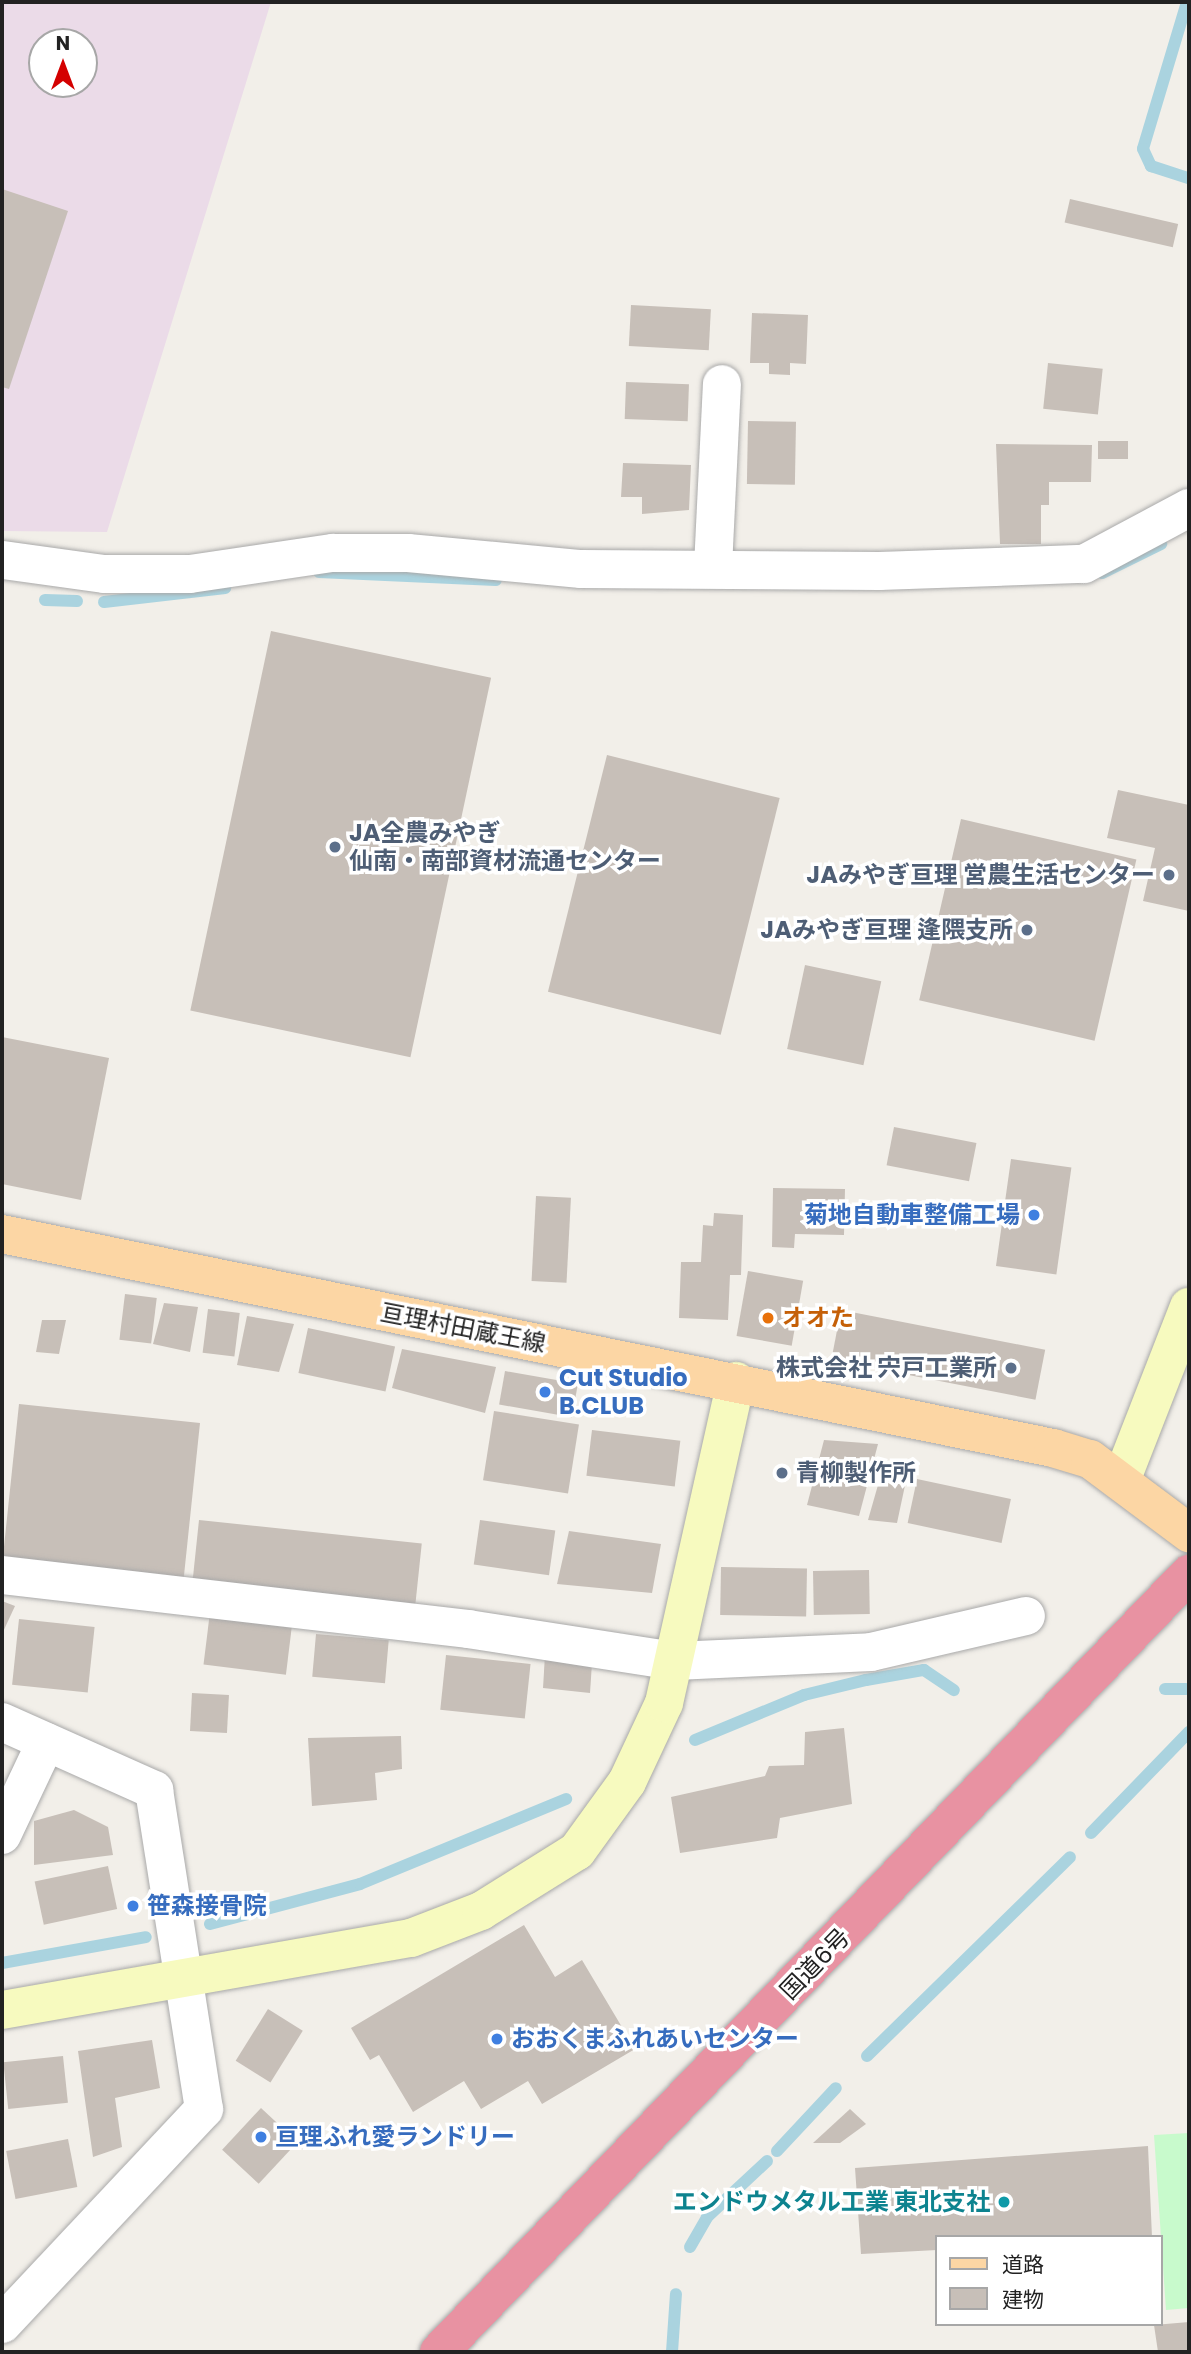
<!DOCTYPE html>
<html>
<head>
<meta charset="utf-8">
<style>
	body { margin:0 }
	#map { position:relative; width:1191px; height:2354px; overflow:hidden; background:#f2efe9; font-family:Poppins,"Noto Sans JP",sans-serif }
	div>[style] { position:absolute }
	.industrial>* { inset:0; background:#ebdbe8 }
	.park>* { inset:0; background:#c8facc }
	.stream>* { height:12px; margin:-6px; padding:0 6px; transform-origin:6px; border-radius:6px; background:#aad3df }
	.building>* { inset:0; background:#c7bfb8; transform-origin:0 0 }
	.roads { filter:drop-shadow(0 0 2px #a9a9a9) drop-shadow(0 0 2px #a9a9a9) }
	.street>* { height:38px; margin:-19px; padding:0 19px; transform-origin:19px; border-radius:19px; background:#fff }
	.secondary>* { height:38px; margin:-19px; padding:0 19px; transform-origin:19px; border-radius:19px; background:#f7fabf }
	.primary>* { height:38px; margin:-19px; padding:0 19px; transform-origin:19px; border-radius:19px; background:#fcd6a4 }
	.highway>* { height:38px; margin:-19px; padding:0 19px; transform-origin:19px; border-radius:19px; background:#e892a2 }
	.dots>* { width:19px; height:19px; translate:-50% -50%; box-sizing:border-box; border:4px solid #fff; border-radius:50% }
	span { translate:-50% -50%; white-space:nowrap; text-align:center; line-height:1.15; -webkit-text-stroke:7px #fff; paint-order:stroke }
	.service-label { font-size:24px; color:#4e5e75; font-weight:700 }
	.left { translate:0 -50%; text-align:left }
	.right { translate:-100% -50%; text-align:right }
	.shop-label { font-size:24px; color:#366cbe; font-weight:700 }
	.food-label { font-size:24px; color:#c56008; font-weight:700 }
	.street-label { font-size:24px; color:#222 }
	.culture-label { font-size:24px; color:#0d838f; font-weight:700 }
	.frame { position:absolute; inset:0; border:4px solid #222; pointer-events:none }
	.legend { position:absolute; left:935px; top:2235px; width:228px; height:91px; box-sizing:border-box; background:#fff; border:2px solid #a7a7a7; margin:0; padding:9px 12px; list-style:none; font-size:21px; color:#222 }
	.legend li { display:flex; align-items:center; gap:14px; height:35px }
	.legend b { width:35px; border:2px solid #a7a7a7 }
	.north { position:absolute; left:28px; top:28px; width:70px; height:70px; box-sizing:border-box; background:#fff; border:2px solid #a7a7a7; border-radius:50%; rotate:0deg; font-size:19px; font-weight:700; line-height:28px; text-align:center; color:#222 }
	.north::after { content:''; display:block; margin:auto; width:24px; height:32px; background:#d40000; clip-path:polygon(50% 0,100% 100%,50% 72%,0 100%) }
</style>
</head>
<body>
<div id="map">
	<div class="industrial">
		<div style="clip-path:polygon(evenodd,2px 2px,271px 2px,107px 532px,2px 531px,2px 2px,42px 42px,84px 42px,84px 84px,42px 84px,42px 42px)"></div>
	</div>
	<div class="park">
		<div style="clip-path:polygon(1189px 2133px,1189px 2308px,1166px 2310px,1154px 2135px)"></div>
	</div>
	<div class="stream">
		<div style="left:1187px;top:2px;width:153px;rotate:106.7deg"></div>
		<div style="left:1143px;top:149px;width:19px;rotate:65deg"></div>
		<div style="left:1151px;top:166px;width:40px;rotate:18deg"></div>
		<div style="left:319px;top:572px;width:177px;rotate:2.6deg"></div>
		<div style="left:1102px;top:573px;width:66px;rotate:-26.2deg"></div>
		<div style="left:45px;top:600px;width:32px;rotate:2deg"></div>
		<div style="left:104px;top:602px;width:122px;rotate:-6.6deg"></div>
		<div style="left:1165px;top:1689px;width:21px"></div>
		<div style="left:695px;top:1740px;width:118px;rotate:-22.4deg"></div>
		<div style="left:804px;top:1695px;width:64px;rotate:-13.6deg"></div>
		<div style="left:866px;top:1680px;width:59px;rotate:-9.8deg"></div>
		<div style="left:924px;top:1670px;width:36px;rotate:34deg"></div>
		<div style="left:1091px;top:1833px;width:141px;rotate:-45.9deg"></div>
		<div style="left:210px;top:1924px;width:155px;rotate:-14.9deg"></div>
		<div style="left:360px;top:1884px;width:223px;rotate:-22.4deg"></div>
		<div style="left:2px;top:1963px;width:146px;rotate:-10.2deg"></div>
		<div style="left:867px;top:2056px;width:284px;rotate:-44.4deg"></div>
		<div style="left:777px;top:2151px;width:86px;rotate:-46.9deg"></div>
		<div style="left:690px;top:2247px;width:34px;rotate:-60deg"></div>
		<div style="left:707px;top:2217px;width:82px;rotate:-43deg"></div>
		<div style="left:672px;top:2352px;width:58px;rotate:-86.1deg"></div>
	</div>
	<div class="building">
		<div style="clip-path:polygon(2px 189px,68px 211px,9px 389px,2px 387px)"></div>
		<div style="left:1070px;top:199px;width:111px;height:24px;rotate:13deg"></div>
		<div style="left:631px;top:305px;width:80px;height:41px;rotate:3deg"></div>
		<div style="clip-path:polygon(752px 313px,808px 315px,806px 364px,790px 363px,790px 375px,769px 374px,769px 363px,750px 363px)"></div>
		<div style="left:1048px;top:363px;width:55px;height:46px;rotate:6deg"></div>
		<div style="left:626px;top:382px;width:63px;height:37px;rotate:2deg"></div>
		<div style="left:748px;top:421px;width:48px;height:63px;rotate:1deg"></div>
		<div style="left:1098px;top:441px;width:30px;height:18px"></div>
		<div style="clip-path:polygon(996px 444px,1092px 445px,1091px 482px,1049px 482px,1049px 505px,1041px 505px,1041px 544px,1000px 544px)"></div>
		<div style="clip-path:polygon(623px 463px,691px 465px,689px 510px,642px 514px,642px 497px,621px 497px)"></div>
		<div style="left:271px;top:631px;width:225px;height:388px;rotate:12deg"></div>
		<div style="left:607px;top:755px;width:178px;height:244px;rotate:14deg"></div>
		<div style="clip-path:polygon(1118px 790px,1189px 805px,1189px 911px,1143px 901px,1155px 848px,1107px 838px)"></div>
		<div style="left:961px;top:819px;width:180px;height:186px;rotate:13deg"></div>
		<div style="left:805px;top:965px;width:78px;height:86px;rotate:12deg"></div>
		<div style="clip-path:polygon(2px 1037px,109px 1058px,81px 1200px,2px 1184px)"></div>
		<div style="left:894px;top:1127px;width:84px;height:39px;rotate:11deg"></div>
		<div style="left:1011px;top:1159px;width:61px;height:108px;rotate:8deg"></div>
		<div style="clip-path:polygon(773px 1188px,845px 1189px,844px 1235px,795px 1234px,794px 1248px,772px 1247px)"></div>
		<div style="left:536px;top:1196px;width:35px;height:85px;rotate:3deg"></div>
		<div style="clip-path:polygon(714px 1213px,743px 1215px,741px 1275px,730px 1275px,728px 1320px,679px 1318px,681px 1262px,701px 1262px,703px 1225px,713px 1226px)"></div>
		<div style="left:748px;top:1271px;width:56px;height:66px;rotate:10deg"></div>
		<div style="left:125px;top:1294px;width:32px;height:46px;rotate:7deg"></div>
		<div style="clip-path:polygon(164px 1303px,198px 1307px,190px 1352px,153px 1344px)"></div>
		<div style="left:208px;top:1309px;width:32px;height:44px;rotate:7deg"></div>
		<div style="left:841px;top:1310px;width:208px;height:51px;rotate:11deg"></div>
		<div style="clip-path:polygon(247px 1316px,294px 1324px,279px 1372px,237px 1365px)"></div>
		<div style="clip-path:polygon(42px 1320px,66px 1320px,59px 1354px,36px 1352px)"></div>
		<div style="left:308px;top:1328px;width:89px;height:46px;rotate:12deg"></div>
		<div style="clip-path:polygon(402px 1349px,496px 1367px,485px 1413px,392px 1388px)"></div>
		<div style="left:505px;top:1371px;width:74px;height:34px;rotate:10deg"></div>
		<div style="left:19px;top:1404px;width:182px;height:160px;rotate:6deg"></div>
		<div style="left:494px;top:1411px;width:86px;height:70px;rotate:9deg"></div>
		<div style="left:592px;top:1430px;width:89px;height:46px;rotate:7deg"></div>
		<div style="clip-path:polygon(824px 1440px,878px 1444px,859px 1516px,807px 1505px)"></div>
		<div style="clip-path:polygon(882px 1471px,907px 1476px,897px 1523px,868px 1520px)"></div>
		<div style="left:917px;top:1479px;width:96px;height:45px;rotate:12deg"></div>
		<div style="left:199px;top:1520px;width:224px;height:69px;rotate:6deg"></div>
		<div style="left:480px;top:1520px;width:76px;height:45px;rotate:8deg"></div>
		<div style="clip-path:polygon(569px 1531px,661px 1544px,652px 1593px,557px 1584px)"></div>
		<div style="left:721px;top:1567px;width:86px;height:48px;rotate:1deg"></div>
		<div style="left:869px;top:1570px;width:44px;height:56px;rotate:89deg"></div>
		<div style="clip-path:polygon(2px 1601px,15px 1606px,2px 1634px)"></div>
		<div style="left:210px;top:1612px;width:83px;height:53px;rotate:7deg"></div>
		<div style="left:19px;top:1619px;width:76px;height:66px;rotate:6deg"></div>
		<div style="left:316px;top:1634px;width:73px;height:43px;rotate:5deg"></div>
		<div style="left:446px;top:1655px;width:85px;height:55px;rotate:6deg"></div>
		<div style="clip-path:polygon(545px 1655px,592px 1663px,590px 1693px,543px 1688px)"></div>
		<div style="left:192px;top:1693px;width:37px;height:38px;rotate:3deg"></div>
		<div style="clip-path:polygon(844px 1728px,852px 1804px,780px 1818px,777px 1838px,680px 1853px,671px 1797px,765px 1776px,769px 1766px,804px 1765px,805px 1732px)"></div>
		<div style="clip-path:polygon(401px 1736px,402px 1769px,375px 1773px,377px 1800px,312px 1806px,308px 1738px)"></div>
		<div style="clip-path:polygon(74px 1810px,108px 1827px,113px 1855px,34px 1865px,34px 1821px)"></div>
		<div style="left:108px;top:1866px;width:44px;height:75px;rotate:78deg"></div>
		<div style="clip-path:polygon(524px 1925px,555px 1977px,582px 1960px,635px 2049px,542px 2104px,528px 2081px,481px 2109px,464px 2081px,413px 2112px,379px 2055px,370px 2060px,351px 2028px)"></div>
		<div style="left:268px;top:2009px;width:41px;height:61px;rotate:32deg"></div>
		<div style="clip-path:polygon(152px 2040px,160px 2088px,115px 2098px,122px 2147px,93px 2157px,78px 2051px)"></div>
		<div style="left:63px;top:2056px;width:47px;height:60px;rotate:84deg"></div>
		<div style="left:261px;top:2108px;width:50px;height:57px;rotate:43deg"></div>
		<div style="clip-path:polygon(850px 2109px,866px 2124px,840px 2143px,813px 2143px)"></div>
		<div style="left:68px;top:2139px;width:49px;height:63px;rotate:79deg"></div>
		<div style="clip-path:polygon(1148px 2146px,1152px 2237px,937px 2237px,937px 2250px,861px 2254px,855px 2168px)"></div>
		<div style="clip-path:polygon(1189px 2322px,1189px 2352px,1158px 2352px,1154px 2325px)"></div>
	</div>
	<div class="roads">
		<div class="street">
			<div style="left:3px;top:560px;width:102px;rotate:7.9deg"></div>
			<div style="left:104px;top:574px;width:86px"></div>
			<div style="left:190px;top:574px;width:145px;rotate:-8.4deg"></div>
			<div style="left:333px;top:553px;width:75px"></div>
			<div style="left:408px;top:553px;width:174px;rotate:5.3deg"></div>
			<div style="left:581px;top:569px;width:298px;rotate:0.4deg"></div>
			<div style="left:879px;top:571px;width:205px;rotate:-2deg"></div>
			<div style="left:1084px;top:564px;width:119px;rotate:-28.1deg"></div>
			<div style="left:713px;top:567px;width:183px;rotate:-87.2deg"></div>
			<div style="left:2px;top:1575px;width:469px;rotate:6.6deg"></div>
			<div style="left:468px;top:1629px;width:209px;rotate:8.8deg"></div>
			<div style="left:675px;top:1661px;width:196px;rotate:-2.6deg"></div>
			<div style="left:871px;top:1652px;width:159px;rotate:-13.1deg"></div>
			<div style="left:2px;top:1722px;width:167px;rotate:24.1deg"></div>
			<div style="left:154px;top:1790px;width:323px;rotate:81.1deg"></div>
			<div style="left:204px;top:2109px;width:295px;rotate:133.2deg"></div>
			<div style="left:2px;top:1835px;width:103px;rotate:-64.7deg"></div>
		</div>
		<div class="secondary">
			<div style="left:1121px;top:1481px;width:187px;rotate:-68.7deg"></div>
			<div style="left:2px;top:2010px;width:415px;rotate:-10deg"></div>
			<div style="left:411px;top:1938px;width:75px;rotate:-21.1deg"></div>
			<div style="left:481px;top:1911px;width:113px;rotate:-32deg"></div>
			<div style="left:577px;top:1851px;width:85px;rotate:-54.1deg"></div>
			<div style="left:627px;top:1782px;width:87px;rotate:-64.9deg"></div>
			<div style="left:664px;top:1703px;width:330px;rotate:-77.4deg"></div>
		</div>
		<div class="primary">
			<div style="left:2px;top:1234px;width:1073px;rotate:11.51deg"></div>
			<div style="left:1053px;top:1448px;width:39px;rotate:17deg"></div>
			<div style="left:1090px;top:1459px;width:124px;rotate:36.8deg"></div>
		</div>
		<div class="highway">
			<div style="left:439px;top:2352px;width:1081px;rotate:-46.05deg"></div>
		</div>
	</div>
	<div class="dots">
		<div style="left:335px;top:847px;background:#5c6f8a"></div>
		<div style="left:1169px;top:875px;background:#5c6f8a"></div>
		<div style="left:1027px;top:930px;background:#5c6f8a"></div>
		<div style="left:1034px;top:1215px;background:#3f7fe0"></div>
		<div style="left:768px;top:1318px;background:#e8710a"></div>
		<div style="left:1011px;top:1368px;background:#5c6f8a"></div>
		<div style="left:545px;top:1392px;background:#3f7fe0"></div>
		<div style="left:782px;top:1473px;background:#5c6f8a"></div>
		<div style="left:133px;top:1906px;background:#3f7fe0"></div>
		<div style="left:497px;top:2039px;background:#3f7fe0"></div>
		<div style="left:261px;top:2137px;background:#3f7fe0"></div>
		<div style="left:1004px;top:2202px;background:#0f9aa8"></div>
	</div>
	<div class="service-label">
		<span class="left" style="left:349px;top:847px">JA全農みやぎ<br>仙南・南部資材流通センター</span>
		<span class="right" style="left:1155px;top:875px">JAみやぎ亘理 営農生活センター</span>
		<span class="right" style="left:1013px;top:930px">JAみやぎ亘理 逢隈支所</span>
		<span class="right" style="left:997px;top:1368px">株式会社 宍戸工業所</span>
		<span class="left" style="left:796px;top:1473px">青柳製作所</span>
	</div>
	<div class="shop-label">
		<span class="right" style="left:1020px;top:1215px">菊地自動車整備工場</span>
		<span class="left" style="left:559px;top:1392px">Cut Studio<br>B.CLUB</span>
		<span class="left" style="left:147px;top:1906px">笹森接骨院</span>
		<span class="left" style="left:511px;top:2039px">おおくまふれあいセンター</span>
		<span class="left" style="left:275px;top:2137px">亘理ふれ愛ランドリー</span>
	</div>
	<div class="food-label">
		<span class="left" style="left:782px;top:1318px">オオた</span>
	</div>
	<div class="street-label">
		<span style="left:463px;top:1328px;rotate:11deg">亘理村田蔵王線</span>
		<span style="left:815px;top:1964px;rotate:-46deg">国道6号</span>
	</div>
	<div class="culture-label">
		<span class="right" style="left:990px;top:2202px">エンドウメタル工業 東北支社</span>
	</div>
	<div class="frame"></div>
	<ul class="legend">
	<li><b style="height:9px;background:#fcd6a4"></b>道路</li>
	<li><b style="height:19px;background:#c7bfb8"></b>建物</li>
	</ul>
	<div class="north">N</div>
</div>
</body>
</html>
